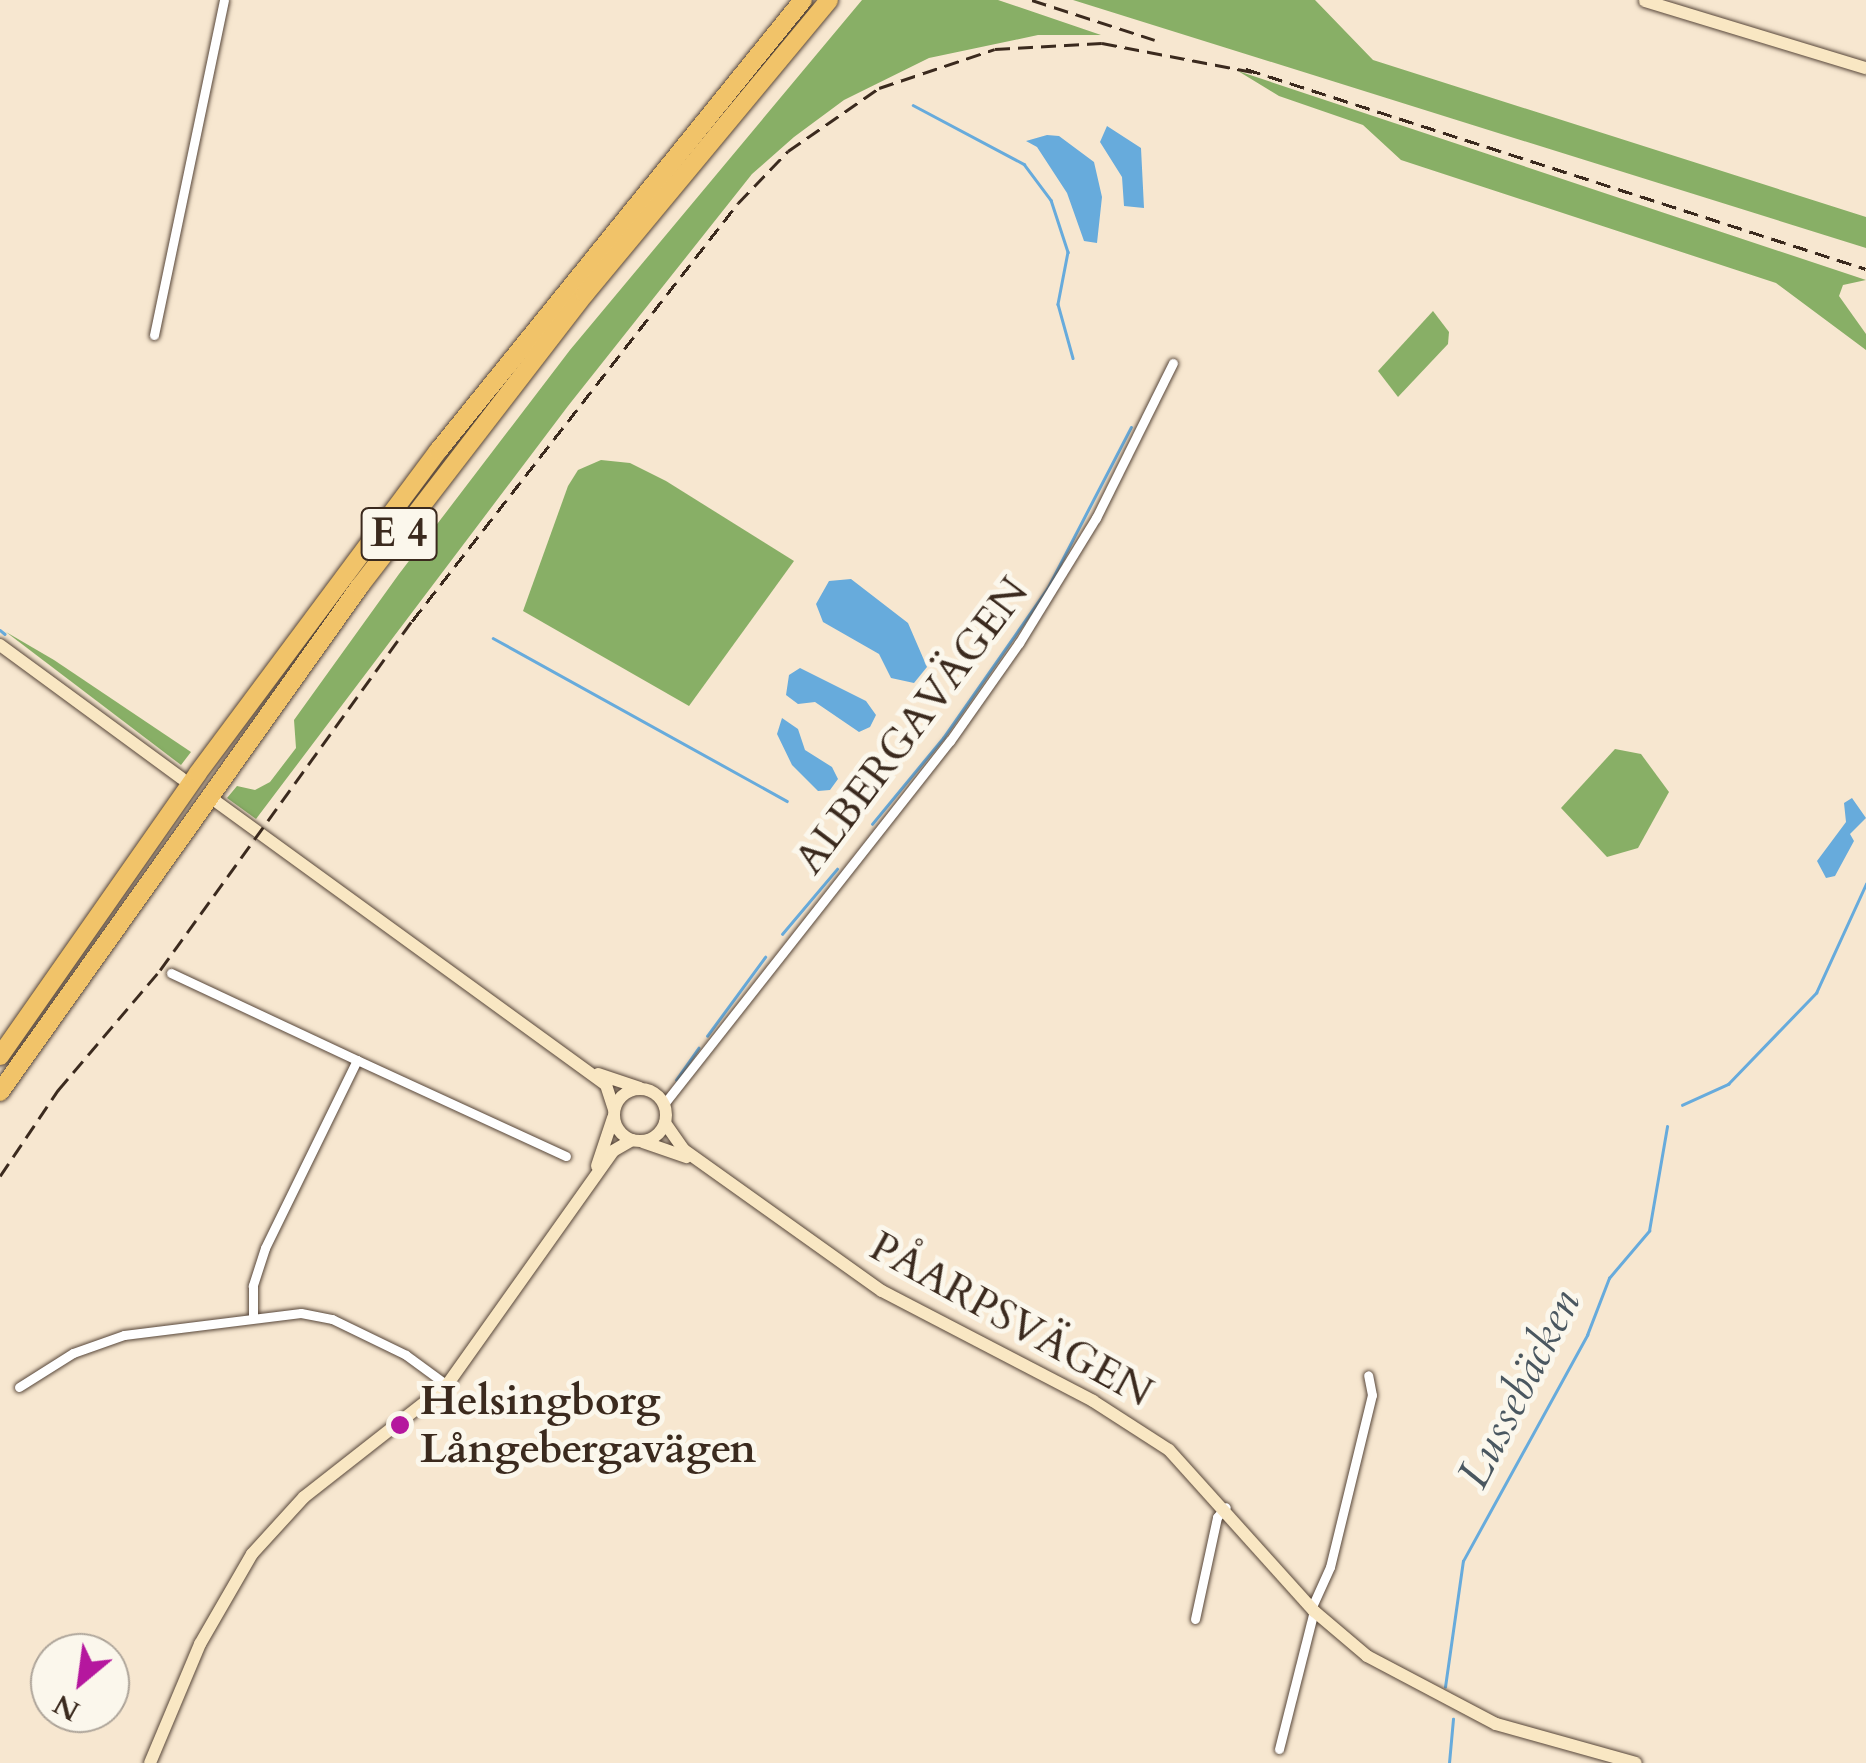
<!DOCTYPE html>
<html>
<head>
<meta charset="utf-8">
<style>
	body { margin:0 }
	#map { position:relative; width:1866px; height:1763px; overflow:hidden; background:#f7e7d0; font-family:Cardo,serif }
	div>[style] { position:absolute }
	.forest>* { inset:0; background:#88af66 }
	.water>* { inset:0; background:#67abdc }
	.stream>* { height:2.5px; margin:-1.25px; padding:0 1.25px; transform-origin:1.25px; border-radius:1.25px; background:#67abdc }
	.roads { filter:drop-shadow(0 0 2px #574639) drop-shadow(0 0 2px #574639) }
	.street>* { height:9px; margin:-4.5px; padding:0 4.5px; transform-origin:4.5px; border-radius:4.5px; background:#fff }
	.secondary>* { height:12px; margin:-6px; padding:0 6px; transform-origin:6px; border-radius:6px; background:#f9e7c3 }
	.secondary>.ring { margin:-6px; padding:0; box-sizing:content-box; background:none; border:12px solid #f9e7c3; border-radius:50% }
	.highway>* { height:18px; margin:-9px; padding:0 9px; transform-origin:9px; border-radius:9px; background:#f1c369 }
	.rail>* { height:2.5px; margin-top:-1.25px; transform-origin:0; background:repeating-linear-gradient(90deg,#3b2a1e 0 15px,transparent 0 23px) }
	.dots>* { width:28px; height:28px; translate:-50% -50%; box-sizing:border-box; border:5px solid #fbf7ec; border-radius:50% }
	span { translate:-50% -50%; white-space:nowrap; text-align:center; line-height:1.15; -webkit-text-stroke:10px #fbf7ec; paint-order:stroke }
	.shield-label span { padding:2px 8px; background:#fbf7ec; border:2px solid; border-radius:8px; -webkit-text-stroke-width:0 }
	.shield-label { font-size:40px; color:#3b2a1e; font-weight:700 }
	.street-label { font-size:42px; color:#3b2a1e }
	.poi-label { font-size:42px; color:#3b2a1e; font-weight:700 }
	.left { translate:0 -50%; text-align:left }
	.water-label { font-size:45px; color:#4a5760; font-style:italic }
	.north { position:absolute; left:30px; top:1633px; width:100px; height:100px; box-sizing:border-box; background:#fbf7ec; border:2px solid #aea59a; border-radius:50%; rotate:209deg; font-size:28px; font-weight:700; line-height:40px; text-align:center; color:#3b2a1e }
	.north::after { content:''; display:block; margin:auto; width:35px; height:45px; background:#b5179e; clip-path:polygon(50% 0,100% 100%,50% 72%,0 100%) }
</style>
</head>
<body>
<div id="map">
	<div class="forest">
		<div style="clip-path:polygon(862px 0,998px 0,1101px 35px,1038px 35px,929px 58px,844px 100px,794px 137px,752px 174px,568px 406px,256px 819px,227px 798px,237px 786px,255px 790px,270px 782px,296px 748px,294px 720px,399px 574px,570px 350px)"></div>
		<div style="clip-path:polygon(1073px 0,1315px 0,1373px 60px,1866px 217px,1866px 248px)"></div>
		<div style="clip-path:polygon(1238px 71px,1866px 280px,1843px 285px,1839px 296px,1866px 334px,1866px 350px,1776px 283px,1401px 160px,1363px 125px,1279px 96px)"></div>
		<div style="clip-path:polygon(1433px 311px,1449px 332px,1448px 344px,1398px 397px,1378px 371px)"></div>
		<div style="clip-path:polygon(601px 460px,630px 463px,666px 481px,794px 561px,689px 706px,523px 611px,568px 486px,578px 470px)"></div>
		<div style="clip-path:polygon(6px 632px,54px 660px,191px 752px,181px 765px)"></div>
		<div style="clip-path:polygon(1615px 749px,1641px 754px,1669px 792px,1638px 848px,1607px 857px,1561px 808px)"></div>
	</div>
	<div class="water">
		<div style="clip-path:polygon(1107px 126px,1141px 148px,1144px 208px,1124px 206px,1122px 177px,1100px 142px)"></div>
		<div style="clip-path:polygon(1047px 135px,1059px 136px,1094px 162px,1102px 197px,1097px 243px,1084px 241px,1067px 193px,1037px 147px,1026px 141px)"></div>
		<div style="clip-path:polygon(851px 579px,908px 623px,927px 667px,914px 683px,891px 678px,879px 654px,823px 622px,816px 604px,829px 581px)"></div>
		<div style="clip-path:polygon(800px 668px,866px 701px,876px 715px,870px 727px,859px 732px,815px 702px,798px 704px,786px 695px,789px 675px)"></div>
		<div style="clip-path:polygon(782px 718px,798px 729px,805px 750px,832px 767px,838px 779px,830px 790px,818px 791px,792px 765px,777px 734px)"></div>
		<div style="clip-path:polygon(1852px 798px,1866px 818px,1850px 834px,1854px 841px,1835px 876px,1826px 878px,1817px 861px,1846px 822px,1844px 803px)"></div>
	</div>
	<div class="stream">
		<div style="left:913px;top:105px;width:126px;rotate:28deg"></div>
		<div style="left:1024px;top:164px;width:45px;rotate:53.1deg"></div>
		<div style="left:1051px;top:200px;width:55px;rotate:71.9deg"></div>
		<div style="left:1068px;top:252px;width:53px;rotate:100.9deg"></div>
		<div style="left:1058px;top:304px;width:56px;rotate:74.5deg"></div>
		<div style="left:0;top:630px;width:6px;rotate:39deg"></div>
		<div style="left:493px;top:638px;width:336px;rotate:29deg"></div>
		<div style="left:872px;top:824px;width:112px;rotate:-50.5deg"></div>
		<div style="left:943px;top:738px;width:182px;rotate:-55.1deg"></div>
		<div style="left:1047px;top:589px;width:182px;rotate:-62.6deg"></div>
		<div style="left:782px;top:934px;width:85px;rotate:-49.8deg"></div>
		<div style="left:707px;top:1036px;width:98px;rotate:-53.7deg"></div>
		<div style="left:676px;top:1080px;width:39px;rotate:-55deg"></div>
		<div style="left:1682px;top:1105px;width:51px;rotate:-24.5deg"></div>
		<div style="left:1728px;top:1084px;width:127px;rotate:-46deg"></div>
		<div style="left:1816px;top:993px;width:120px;rotate:-65.4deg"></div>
		<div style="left:1445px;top:1687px;width:127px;rotate:-81.9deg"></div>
		<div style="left:1463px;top:1561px;width:258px;rotate:-61.2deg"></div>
		<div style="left:1587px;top:1335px;width:61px;rotate:-68.9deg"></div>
		<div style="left:1609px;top:1278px;width:62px;rotate:-49.6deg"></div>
		<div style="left:1649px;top:1231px;width:106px;rotate:-80.2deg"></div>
		<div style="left:1449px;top:1763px;width:44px;rotate:-84.8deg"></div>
	</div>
	<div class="roads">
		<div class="street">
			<div style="left:154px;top:335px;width:342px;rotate:-78.2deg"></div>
			<div style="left:171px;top:973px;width:205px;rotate:25.1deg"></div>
			<div style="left:357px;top:1060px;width:209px;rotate:116.1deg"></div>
			<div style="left:265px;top:1248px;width:40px;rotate:108deg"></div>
			<div style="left:253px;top:1286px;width:31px;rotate:90deg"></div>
			<div style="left:357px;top:1060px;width:230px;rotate:24.7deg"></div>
			<div style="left:664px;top:1104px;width:462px;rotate:-51.8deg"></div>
			<div style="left:950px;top:741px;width:120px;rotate:-54.9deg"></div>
			<div style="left:1019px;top:643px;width:147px;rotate:-58.4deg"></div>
			<div style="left:1096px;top:518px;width:173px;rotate:-63.6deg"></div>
			<div style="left:19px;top:1387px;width:64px;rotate:-32.2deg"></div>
			<div style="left:73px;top:1353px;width:54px;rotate:-19.4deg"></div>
			<div style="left:124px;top:1335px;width:178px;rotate:-7.1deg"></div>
			<div style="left:301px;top:1313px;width:32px;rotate:11deg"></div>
			<div style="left:332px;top:1319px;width:82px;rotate:25.9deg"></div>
			<div style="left:406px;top:1355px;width:51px;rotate:36.2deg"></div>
			<div style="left:1311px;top:1609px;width:46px;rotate:-65.7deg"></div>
			<div style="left:1330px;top:1567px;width:177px;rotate:-76.3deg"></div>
			<div style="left:1372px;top:1395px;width:20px;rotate:-101deg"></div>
			<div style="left:1195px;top:1619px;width:104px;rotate:-77.8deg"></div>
			<div style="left:1217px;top:1517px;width:13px;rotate:-48deg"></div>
			<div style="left:1279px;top:1749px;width:142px;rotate:-75.8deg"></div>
		</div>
		<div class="secondary">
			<div style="left:1645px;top:1px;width:231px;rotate:16.9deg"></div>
			<div style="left:0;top:645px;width:225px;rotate:36.3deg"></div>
			<div style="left:214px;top:800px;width:485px;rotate:36deg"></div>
			<div style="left:606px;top:1085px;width:26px;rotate:72deg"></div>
			<div style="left:598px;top:1074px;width:44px;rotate:18.4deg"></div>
			<div class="ring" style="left:614px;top:1089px;width:40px;height:40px"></div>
			<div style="left:665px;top:1123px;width:33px;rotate:55deg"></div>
			<div style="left:684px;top:1150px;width:243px;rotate:35.5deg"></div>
			<div style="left:882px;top:1291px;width:238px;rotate:27.5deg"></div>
			<div style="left:1093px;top:1401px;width:90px;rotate:32.8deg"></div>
			<div style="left:1169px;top:1450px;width:217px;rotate:48deg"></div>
			<div style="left:1314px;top:1611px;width:70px;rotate:40.3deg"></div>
			<div style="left:1367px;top:1656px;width:146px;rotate:27.8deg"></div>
			<div style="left:1496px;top:1724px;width:145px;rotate:15.6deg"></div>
			<div style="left:643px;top:1142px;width:46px;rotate:19.2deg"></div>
			<div style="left:597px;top:1166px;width:51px;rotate:-71.6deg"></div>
			<div style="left:150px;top:1763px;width:129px;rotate:-67.2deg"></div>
			<div style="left:200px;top:1644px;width:104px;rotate:-60deg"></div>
			<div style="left:252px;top:1554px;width:77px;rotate:-47.6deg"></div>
			<div style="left:304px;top:1497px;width:182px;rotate:-38.1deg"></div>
			<div style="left:447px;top:1385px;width:287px;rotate:-54.6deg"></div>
			<div style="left:613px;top:1151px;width:22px;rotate:-30deg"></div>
		</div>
		<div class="highway">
			<div style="left:0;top:1056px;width:345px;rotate:-55deg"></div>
			<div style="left:198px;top:773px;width:402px;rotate:-53.3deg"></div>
			<div style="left:438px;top:451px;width:580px;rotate:-51.02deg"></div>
			<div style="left:0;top:1092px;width:621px;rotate:-54.57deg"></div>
			<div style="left:360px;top:586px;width:369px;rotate:-52.4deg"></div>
			<div style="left:585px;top:294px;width:382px;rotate:-50.3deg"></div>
		</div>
	</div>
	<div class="rail">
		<div style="left:1032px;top:0;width:129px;rotate:18deg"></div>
		<div style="left:1246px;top:69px;width:651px;rotate:17.88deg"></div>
		<div style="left:0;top:1176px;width:104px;rotate:-56deg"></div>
		<div style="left:58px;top:1090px;width:157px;rotate:-49.6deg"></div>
		<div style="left:160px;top:970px;width:430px;rotate:-54.2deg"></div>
		<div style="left:412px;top:621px;width:530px;rotate:-52.05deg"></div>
		<div style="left:738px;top:203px;width:72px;rotate:-46.1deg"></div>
		<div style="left:788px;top:151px;width:111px;rotate:-34.7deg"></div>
		<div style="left:879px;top:88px;width:122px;rotate:-18.6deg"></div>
		<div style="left:995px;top:49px;width:107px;rotate:-3.2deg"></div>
		<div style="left:1102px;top:43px;width:159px;rotate:10.9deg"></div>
	</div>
	<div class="dots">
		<div style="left:400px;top:1425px;background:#b5179e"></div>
	</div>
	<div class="shield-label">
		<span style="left:399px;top:534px">E 4</span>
	</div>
	<div class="street-label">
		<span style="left:912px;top:726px;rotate:-53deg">ALBERGAVÄGEN</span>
		<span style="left:1011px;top:1320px;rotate:29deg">PÅARPSVÄGEN</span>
	</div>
	<div class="poi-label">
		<span class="left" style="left:420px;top:1425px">Helsingborg<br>Långebergavägen</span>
	</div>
	<div class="water-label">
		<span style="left:1519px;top:1389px;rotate:-63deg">Lussebäcken</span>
	</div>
	<div class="north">N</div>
</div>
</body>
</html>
